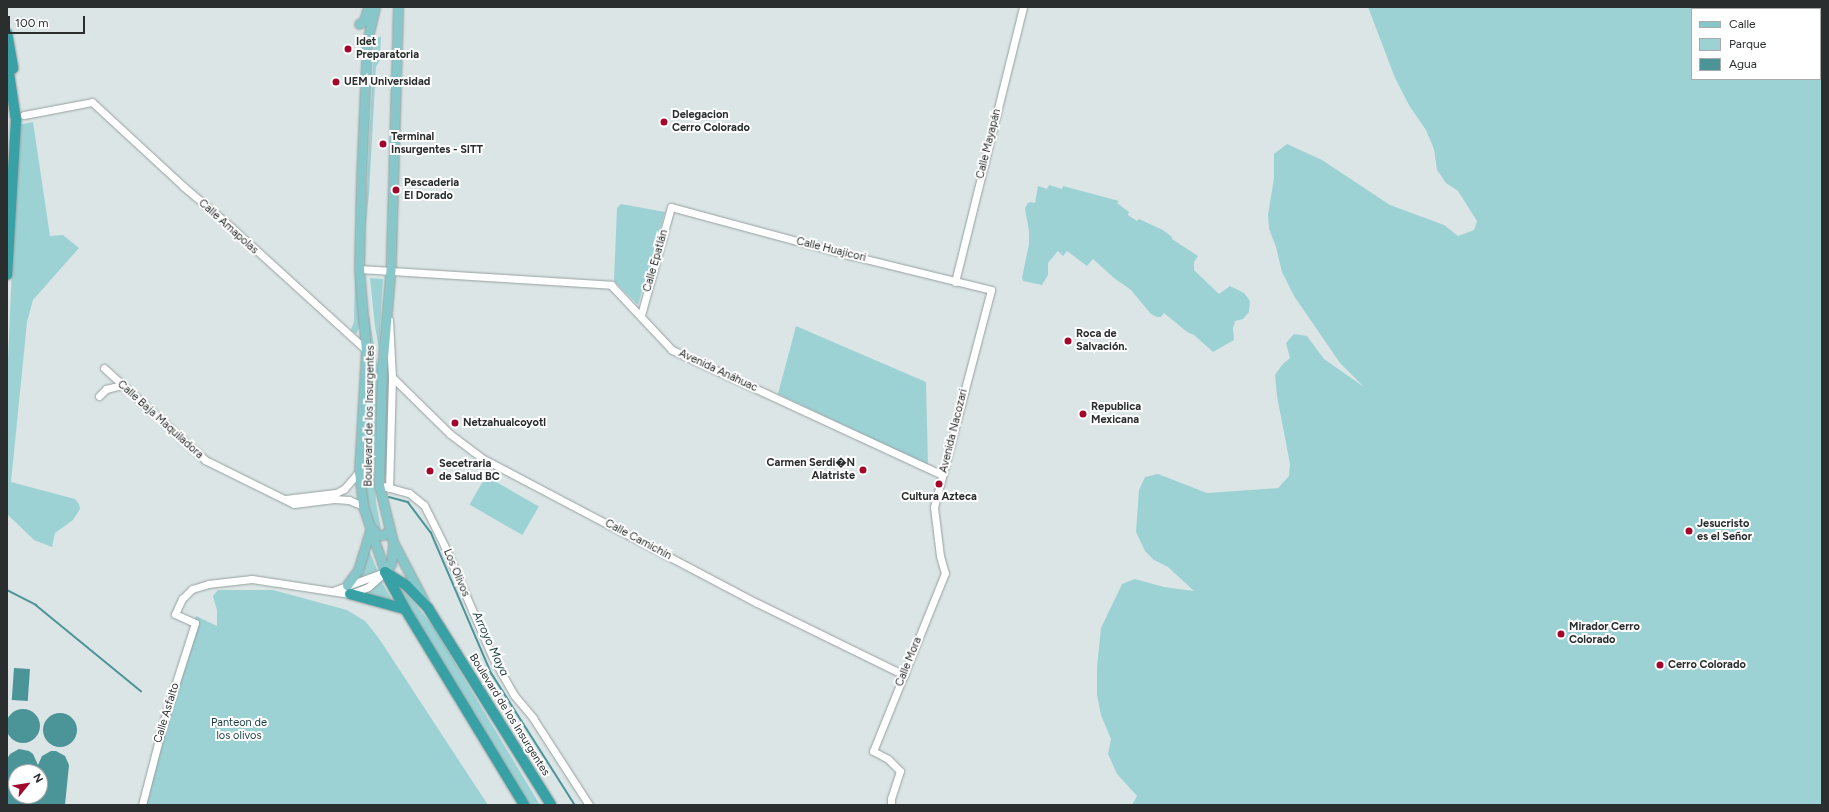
<!DOCTYPE html>
<html>
<head>
<meta charset="utf-8">
<style>
	body { margin:0 }
	#map { position:relative; width:1829px; height:812px; overflow:hidden; background:#dbe5e6; font-family:Figtree,sans-serif }
	div>[style] { position:absolute }
	.green>* { inset:0; background:#9dd2d5; transform-origin:0 0 }
	.water>* { inset:0; background:#4b9498; transform-origin:0 0 }
	.round { border-radius:50% }
	.stream>* { height:1.5px; margin:-0.75px; padding:0 0.75px; transform-origin:0.75px; border-radius:0.75px; background:#4b9498 }
	.roads { filter:drop-shadow(0 0 1px #969f9f) drop-shadow(0 0 1px #969f9f) }
	.minor>* { height:7px; margin:-3.5px; padding:0 3.5px; transform-origin:3.5px; border-radius:3.5px; background:#fff }
	.major>* { height:9px; margin:-4.5px; padding:0 4.5px; transform-origin:4.5px; border-radius:4.5px; background:#87c7ca }
	.highway>* { height:10px; margin:-5px; padding:0 5px; transform-origin:5px; border-radius:5px; background:#37a1a6 }
	.dots>* { width:11px; height:11px; translate:-50% -50%; box-sizing:border-box; border:2px solid #fff; border-radius:50% }
	span { translate:-50% -50%; white-space:nowrap; text-align:center; line-height:1.15; -webkit-text-stroke:4px #fff; paint-order:stroke }
	.poi-label { font-size:11px; color:#2a2e2e; font-weight:700 }
	.left { translate:0 -50%; text-align:left }
	.right { translate:-100% -50%; text-align:right }
	.street-label { font-size:11px; color:#2a2e2e }
	.park-label { font-size:11px; color:#193d3f }
	.water-label { font-size:12px; color:#1b3f41; font-style:italic }
	.frame { position:absolute; inset:0; border:8px solid #2a2e2e; pointer-events:none }
	.legend { position:absolute; left:1691px; top:8px; width:130px; height:72px; box-sizing:border-box; background:#fff; border:1px solid #aaabab; margin:0; padding:5px 7px; list-style:none; font-size:12px; color:#2a2e2e }
	.legend li { display:flex; align-items:center; gap:8px; height:20px }
	.legend b { width:20px; border:1px solid #aaabab }
	.north { position:absolute; left:8px; top:764px; width:40px; height:40px; box-sizing:border-box; background:#fff; border:1px solid #aaabab; border-radius:50%; rotate:60deg; font-size:11px; font-weight:700; line-height:16px; text-align:center; color:#2a2e2e }
	.north::after { content:''; display:block; margin:auto; width:14px; height:18px; background:#a3062a; clip-path:polygon(50% 0,100% 100%,50% 72%,0 100%) }
	.scale { position:absolute; left:8px; top:16px; width:77px; height:18px; box-sizing:border-box; border:2px solid #2a2e2e; border-top:0; padding-left:5px; font-size:12px; line-height:14px; white-space:nowrap; color:#2a2e2e; -webkit-text-stroke:3px #fff; paint-order:stroke }
</style>
</head>
<body>
<div id="map">
	<div class="green">
		<div style="clip-path:polygon(1368px 7px,1739px 7px,1738px 9px,1692px 9px,1692px 79px,1820px 79px,1820px 9px,1743px 9px,1755px 7px,1822px 7px,1822px 805px,1132px 805px,1137px 796px,1117px 774px,1108px 754px,1111px 739px,1101px 715px,1097px 695px,1097px 667px,1101px 628px,1122px 584px,1135px 579px,1164px 587px,1194px 591px,1168px 567px,1154px 560px,1145px 551px,1136px 532px,1139px 490px,1145px 477px,1158px 474px,1207px 493px,1278px 488px,1289px 476px,1290px 464px,1277px 396px,1275px 375px,1282px 365px,1290px 358px,1286px 343px,1294px 334px,1307px 336px,1324px 359px,1364px 387px,1340px 363px,1294px 296px,1282px 272px,1276px 247px,1269px 229px,1268px 215px,1274px 178px,1274px 154px,1287px 144px,1322px 160px,1390px 205px,1444px 225px,1458px 236px,1474px 230px,1477px 221px,1458px 191px,1446px 183px,1437px 170px,1434px 149px,1426px 130px,1410px 107px,1395px 78px)"></div>
		<div style="clip-path:polygon(377px 37px,381px 37px,380px 57px,376px 57px,376px 59px,380px 60px,376px 67px,369px 194px,365px 231px,374px 40px)"></div>
		<div style="clip-path:polygon(33px 122px,50px 236px,63px 235px,79px 248px,33px 300px,27px 322px,11px 482px,75px 499px,79px 504px,80px 509px,73px 520px,55px 533px,52px 547px,34px 540px,7px 514px,7px 384px,18px 125px)"></div>
		<div style="clip-path:polygon(1049px 185px,1062px 189px,1063px 186px,1119px 201px,1117px 203px,1129px 212px,1128px 215px,1137px 221px,1139px 219px,1163px 230px,1172px 237px,1172px 239px,1198px 256px,1194px 262px,1194px 270px,1219px 294px,1230px 286px,1244px 293px,1250px 301px,1249px 312px,1243px 319px,1235px 321px,1233px 328px,1234px 340px,1213px 352px,1194px 335px,1187px 332px,1164px 313px,1161px 317px,1157px 317px,1151px 314px,1131px 290px,1114px 278px,1093px 259px,1087px 266px,1067px 251px,1063px 256px,1058px 251px,1048px 263px,1048px 275px,1042px 285px,1023px 281px,1022px 278px,1029px 244px,1029px 231px,1025px 209px,1027px 204px,1030px 202px,1035px 203px,1038px 186px,1047px 189px)"></div>
		<div style="clip-path:polygon(621px 204px,665px 212px,638px 305px,614px 281px,617px 208px)"></div>
		<div style="clip-path:polygon(355px 271px,360px 327px,356px 334px,351px 330px,354px 321px)"></div>
		<div style="clip-path:polygon(370px 278px,383px 279px,379px 349px,375px 326px)"></div>
		<div style="clip-path:polygon(369px 315px,379px 375px,374px 466px,376px 503px,381px 529px,375px 530px,365px 499px,362px 476px)"></div>
		<div style="clip-path:polygon(796px 326px,926px 382px,928px 465px,778px 394px)"></div>
		<div style="clip-path:polygon(388px 333px,390px 364px,386px 473px,384px 474px,382px 467px)"></div>
		<div style="left:486px;top:476px;width:61px;height:33px;rotate:30deg"></div>
		<div style="clip-path:polygon(368px 548px,378px 572px,355px 580px)"></div>
		<div style="clip-path:polygon(381px 581px,394px 603px,362px 594px)"></div>
		<div style="clip-path:polygon(396px 585px,397px 585px,414px 602px,434px 628px,540px 805px,528px 805px)"></div>
		<div style="clip-path:polygon(218px 590px,273px 590px,347px 610px,365px 621px,378px 637px,488px 805px,142px 805px,196px 616px,217px 626px,217px 610px,213px 596px)"></div>
	</div>
	<div class="water">
		<div style="left:14px;top:668px;width:16px;height:32px;rotate:4deg"></div>
		<div class="round" style="left:6px;top:709px;width:34px;height:34px"></div>
		<div class="round" style="left:43px;top:713px;width:34px;height:34px"></div>
		<div style="clip-path:polygon(evenodd,19px 749px,29px 751px,33px 754px,38px 765px,42px 756px,51px 751px,56px 751px,65px 756px,69px 765px,65px 805px,7px 805px,7px 759px,10px 754px,19px 749px,16px 772px,40px 772px,40px 796px,16px 796px,16px 772px)"></div>
	</div>
	<div class="stream">
		<div style="left:389px;top:497px;width:20px;rotate:15deg"></div>
		<div style="left:408px;top:502px;width:38px;rotate:53deg"></div>
		<div style="left:431px;top:532px;width:155px;rotate:66.8deg"></div>
		<div style="left:492px;top:674px;width:155px;rotate:57.6deg"></div>
		<div style="left:7px;top:590px;width:33px;rotate:27deg"></div>
		<div style="left:36px;top:605px;width:136px;rotate:39.3deg"></div>
	</div>
	<div class="roads">
		<div class="minor">
			<div style="left:24px;top:115px;width:69px;rotate:-10.8deg"></div>
			<div style="left:92px;top:102px;width:125px;rotate:42.7deg"></div>
			<div style="left:184px;top:187px;width:62px;rotate:40.4deg"></div>
			<div style="left:231px;top:227px;width:183px;rotate:42.3deg"></div>
			<div style="left:359px;top:269px;width:253px;rotate:3.6deg"></div>
			<div style="left:611px;top:285px;width:89px;rotate:46.8deg"></div>
			<div style="left:672px;top:350px;width:298px;rotate:24.8deg"></div>
			<div style="left:955px;top:282px;width:283px;rotate:-76.1deg"></div>
			<div style="left:641px;top:315px;width:112px;rotate:-74.5deg"></div>
			<div style="left:671px;top:207px;width:184px;rotate:15.1deg"></div>
			<div style="left:849px;top:255px;width:146px;rotate:13.8deg"></div>
			<div style="left:991px;top:290px;width:224px;rotate:104.7deg"></div>
			<div style="left:934px;top:507px;width:49px;rotate:83deg"></div>
			<div style="left:940px;top:556px;width:18px;rotate:74deg"></div>
			<div style="left:945px;top:573px;width:192px;rotate:112deg"></div>
			<div style="left:873px;top:751px;width:17px;rotate:28deg"></div>
			<div style="left:888px;top:759px;width:17px;rotate:45deg"></div>
			<div style="left:900px;top:771px;width:28px;rotate:108deg"></div>
			<div style="left:891px;top:798px;width:7px;rotate:90deg"></div>
			<div style="left:389px;top:320px;width:57px;rotate:87deg"></div>
			<div style="left:392px;top:377px;width:111px;rotate:91.5deg"></div>
			<div style="left:104px;top:368px;width:137px;rotate:42.3deg"></div>
			<div style="left:205px;top:460px;width:99px;rotate:26.3deg"></div>
			<div style="left:294px;top:504px;width:40px;rotate:-7.1deg"></div>
			<div style="left:334px;top:499px;width:15px;rotate:4deg"></div>
			<div style="left:349px;top:500px;width:15px;rotate:23deg"></div>
			<div style="left:392px;top:377px;width:81px;rotate:44.5deg"></div>
			<div style="left:450px;top:434px;width:38px;rotate:37deg"></div>
			<div style="left:480px;top:457px;width:313px;rotate:27.8deg"></div>
			<div style="left:757px;top:603px;width:164px;rotate:26.1deg"></div>
			<div style="left:99px;top:396px;width:10px;rotate:-45deg"></div>
			<div style="left:106px;top:389px;width:16px;rotate:-14deg"></div>
			<div style="left:379px;top:485px;width:31px;rotate:15deg"></div>
			<div style="left:409px;top:493px;width:19px;rotate:39deg"></div>
			<div style="left:424px;top:505px;width:45px;rotate:63.4deg"></div>
			<div style="left:444px;top:545px;width:123px;rotate:66.6deg"></div>
			<div style="left:493px;top:658px;width:43px;rotate:60.4deg"></div>
			<div style="left:514px;top:695px;width:30px;rotate:50deg"></div>
			<div style="left:533px;top:718px;width:103px;rotate:57.2deg"></div>
			<div style="left:285px;top:499px;width:51px;rotate:-6.7deg"></div>
			<div style="left:336px;top:493px;width:9px;rotate:-27deg"></div>
			<div style="left:344px;top:489px;width:23px;rotate:-49deg"></div>
			<div style="left:333px;top:591px;width:55px;rotate:-20.1deg"></div>
			<div style="left:142px;top:805px;width:88px;rotate:-75.5deg"></div>
			<div style="left:164px;top:720px;width:102px;rotate:-72.3deg"></div>
			<div style="left:195px;top:623px;width:22px;rotate:-156deg"></div>
			<div style="left:175px;top:614px;width:17px;rotate:-65deg"></div>
			<div style="left:182px;top:599px;width:14px;rotate:-45deg"></div>
			<div style="left:192px;top:589px;width:17px;rotate:-17deg"></div>
			<div style="left:208px;top:584px;width:44px;rotate:-6.5deg"></div>
			<div style="left:252px;top:579px;width:99px;rotate:8.7deg"></div>
			<div style="left:350px;top:594px;width:19px;rotate:-21deg"></div>
			<div style="left:368px;top:587px;width:23px;rotate:-41deg"></div>
		</div>
		<div class="major">
			<div style="left:375px;top:7px;width:36px;rotate:103deg"></div>
			<div style="left:367px;top:42px;width:139px;rotate:92.5deg"></div>
			<div style="left:361px;top:181px;width:88px;rotate:91.3deg"></div>
			<div style="left:359px;top:269px;width:81px;rotate:85.1deg"></div>
			<div style="left:366px;top:350px;width:122px;rotate:93.3deg"></div>
			<div style="left:359px;top:472px;width:34px;rotate:83deg"></div>
			<div style="left:363px;top:506px;width:70px;rotate:71.6deg"></div>
			<div style="left:398px;top:7px;width:257px;rotate:91.6deg"></div>
			<div style="left:391px;top:264px;width:105px;rotate:94.9deg"></div>
			<div style="left:382px;top:369px;width:116px;rotate:91.5deg"></div>
			<div style="left:379px;top:485px;width:59px;rotate:76.2deg"></div>
			<div style="left:393px;top:542px;width:67px;rotate:62.3deg"></div>
			<div style="left:359px;top:24px;width:6px;rotate:-31deg"></div>
			<div style="left:364px;top:21px;width:15px;rotate:-74deg"></div>
			<div style="left:370px;top:527px;width:11px;rotate:45deg"></div>
			<div style="left:378px;top:535px;width:5px"></div>
			<div style="left:383px;top:535px;width:7px;rotate:-34deg"></div>
			<div style="left:385px;top:572px;width:10px;rotate:-53deg"></div>
			<div style="left:391px;top:564px;width:19px;rotate:-84deg"></div>
			<div style="left:347px;top:585px;width:19px;rotate:-54deg"></div>
			<div style="left:358px;top:570px;width:41px;rotate:-72.9deg"></div>
		</div>
		<div class="highway">
			<div style="left:7px;top:33px;width:36px;rotate:80deg"></div>
			<div style="left:7px;top:60px;width:61px;rotate:81.5deg"></div>
			<div style="left:16px;top:120px;width:155px;rotate:93.3deg"></div>
			<div style="left:385px;top:572px;width:25px;rotate:32deg"></div>
			<div style="left:406px;top:585px;width:32px;rotate:46deg"></div>
			<div style="left:428px;top:608px;width:232px;rotate:58deg"></div>
			<div style="left:385px;top:572px;width:42px;rotate:61.6deg"></div>
			<div style="left:405px;top:609px;width:229px;rotate:58.7deg"></div>
			<div style="left:350px;top:594px;width:57px;rotate:15.3deg"></div>
		</div>
	</div>
	<div class="dots">
		<div style="left:348px;top:49px;background:#a3062a"></div>
		<div style="left:336px;top:82px;background:#a3062a"></div>
		<div style="left:664px;top:122px;background:#a3062a"></div>
		<div style="left:383px;top:144px;background:#a3062a"></div>
		<div style="left:396px;top:190px;background:#a3062a"></div>
		<div style="left:1068px;top:341px;background:#a3062a"></div>
		<div style="left:1083px;top:414px;background:#a3062a"></div>
		<div style="left:455px;top:423px;background:#a3062a"></div>
		<div style="left:863px;top:470px;background:#a3062a"></div>
		<div style="left:430px;top:471px;background:#a3062a"></div>
		<div style="left:939px;top:484px;background:#a3062a"></div>
		<div style="left:1689px;top:531px;background:#a3062a"></div>
		<div style="left:1561px;top:634px;background:#a3062a"></div>
		<div style="left:1660px;top:665px;background:#a3062a"></div>
	</div>
	<div class="poi-label">
		<span class="left" style="left:356px;top:49px">Idet<br>Preparatoria</span>
		<span class="left" style="left:344px;top:82px">UEM Universidad</span>
		<span class="left" style="left:672px;top:122px">Delegacion<br>Cerro Colorado</span>
		<span class="left" style="left:391px;top:144px">Terminal<br>Insurgentes - SITT</span>
		<span class="left" style="left:404px;top:190px">Pescaderia<br>El Dorado</span>
		<span class="left" style="left:1076px;top:341px">Roca de<br>Salvación.</span>
		<span class="left" style="left:1091px;top:414px">Republica<br>Mexicana</span>
		<span class="left" style="left:463px;top:423px">Netzahualcoyotl</span>
		<span class="right" style="left:855px;top:470px">Carmen Serdi�N<br>Alatriste</span>
		<span class="left" style="left:439px;top:471px">Secetraria<br>de Salud BC</span>
		<span style="left:939px;top:497px">Cultura Azteca</span>
		<span class="left" style="left:1697px;top:531px">Jesucristo<br>es el Señor</span>
		<span class="left" style="left:1569px;top:634px">Mirador Cerro<br>Colorado</span>
		<span class="left" style="left:1668px;top:665px">Cerro Colorado</span>
	</div>
	<div class="street-label">
		<span style="left:989px;top:144px;rotate:-76deg">Calle Mayapán</span>
		<span style="left:228px;top:227px;rotate:42deg">Calle Amapolas</span>
		<span style="left:831px;top:250px;rotate:14deg">Calle Huajicori</span>
		<span style="left:656px;top:261px;rotate:-74deg">Calle Epatlán</span>
		<span style="left:718px;top:371px;rotate:25deg">Avenida Anáhuac</span>
		<span style="left:370px;top:416px;rotate:-89deg">Boulevard de los Insurgentes</span>
		<span style="left:160px;top:420px;rotate:42deg">Calle Baja Maquiladora</span>
		<span style="left:954px;top:431px;rotate:-76deg">Avenida Nacozari</span>
		<span style="left:638px;top:540px;rotate:28deg">Calle Camichín</span>
		<span style="left:456px;top:573px;rotate:67deg">Los Olivos</span>
		<span style="left:909px;top:662px;rotate:-68deg">Calle Mora</span>
		<span style="left:167px;top:713px;rotate:-73deg">Calle Asfalto</span>
		<span style="left:509px;top:715px;rotate:58deg">Boulevard de los Insurgentes</span>
	</div>
	<div class="park-label">
		<span style="left:239px;top:730px">Panteon de<br>los olivos</span>
	</div>
	<div class="water-label">
		<span style="left:490px;top:644px;rotate:65deg">Arroyo Maya</span>
	</div>
	<div class="frame"></div>
	<ul class="legend">
	<li><b style="height:5px;background:#87c7ca"></b>Calle</li>
	<li><b style="height:11px;background:#9dd2d5"></b>Parque</li>
	<li><b style="height:11px;background:#4b9498"></b>Agua</li>
	</ul>
	<div class="north">N</div>
	<div class="scale">100 m</div>
</div>
</body>
</html>
